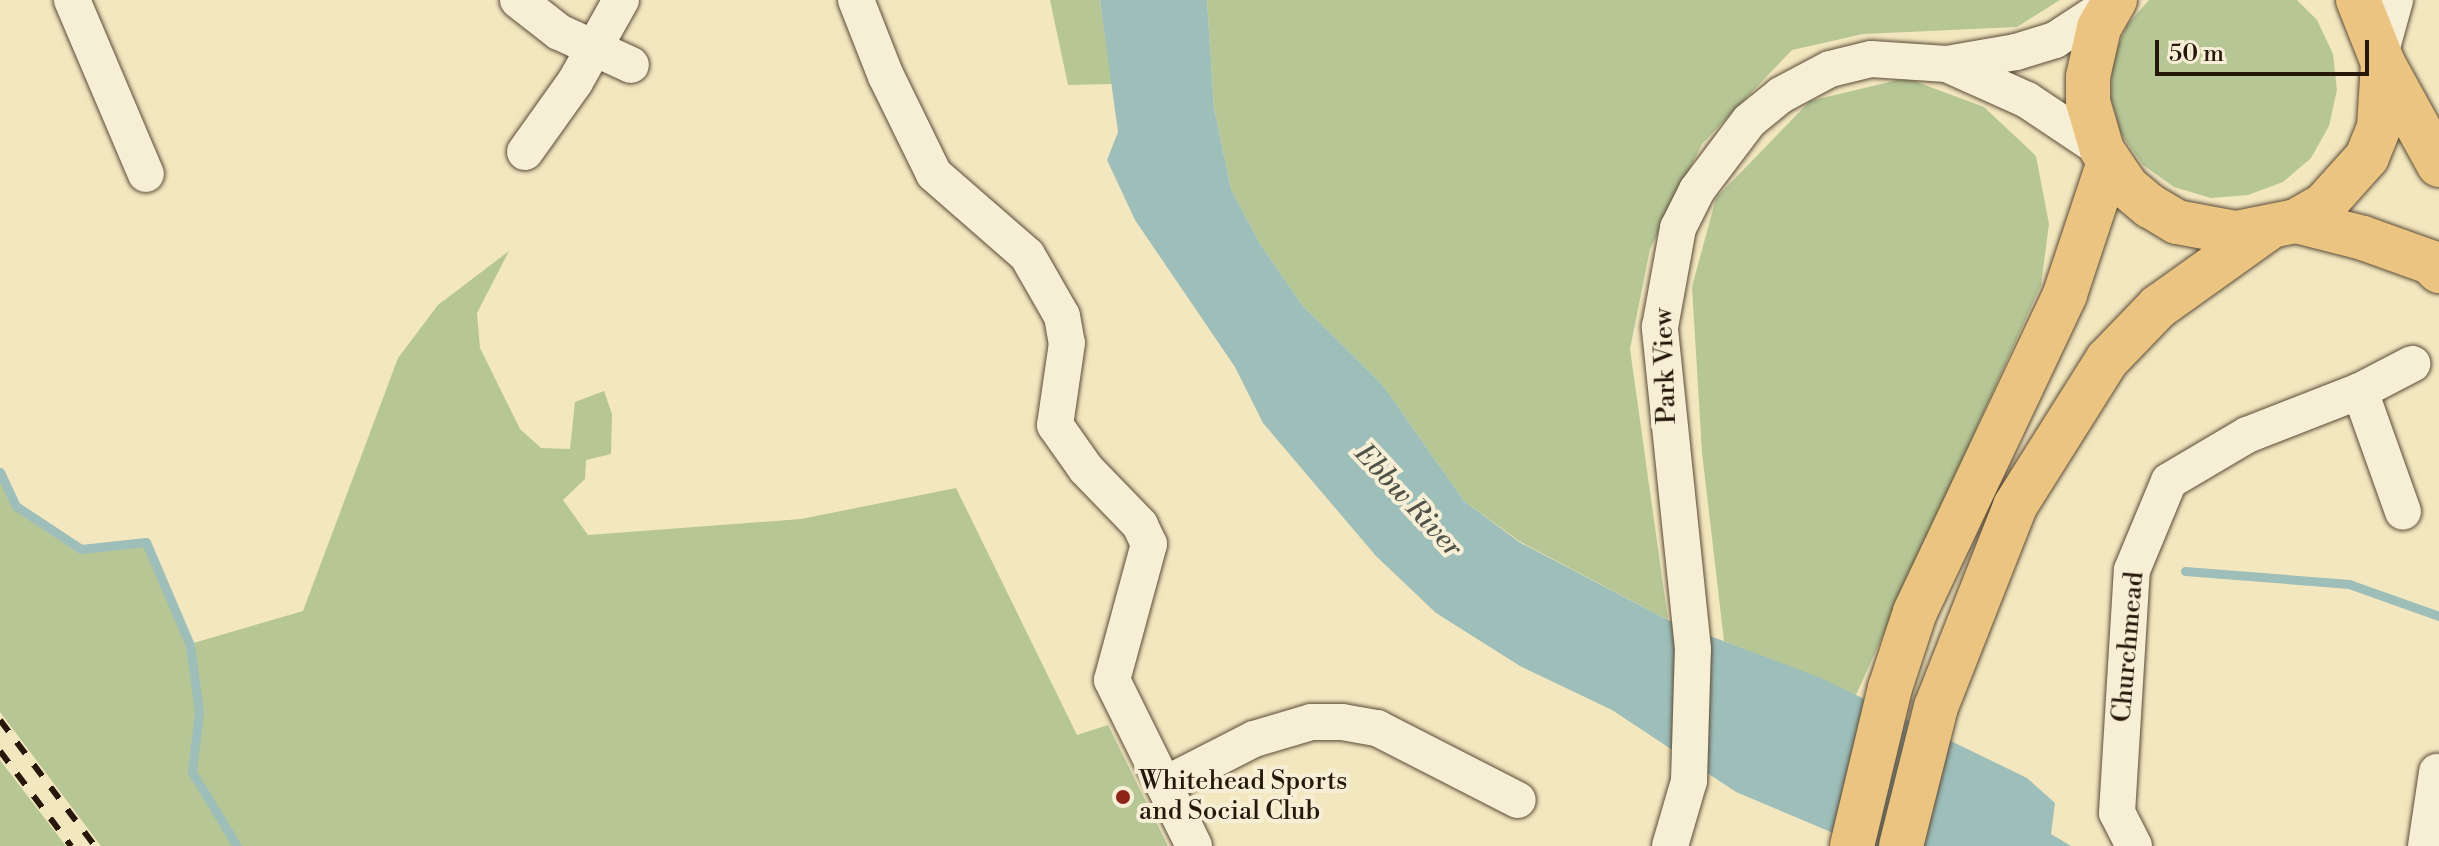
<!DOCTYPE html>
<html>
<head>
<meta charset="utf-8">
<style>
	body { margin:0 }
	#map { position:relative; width:2439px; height:846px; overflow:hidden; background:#f3e7bf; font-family:"Libre Bodoni",serif }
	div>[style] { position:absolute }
	.green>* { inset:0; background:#b6c695 }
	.water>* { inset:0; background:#9dbeb9 }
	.stream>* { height:9px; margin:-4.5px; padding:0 4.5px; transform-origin:4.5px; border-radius:4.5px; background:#9dbeb9 }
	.roads { filter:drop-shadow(0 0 2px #5a4b38) drop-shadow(0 0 2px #5a4b38) }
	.minor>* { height:36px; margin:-18px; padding:0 18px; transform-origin:18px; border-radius:18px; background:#f7efd5 }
	.major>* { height:44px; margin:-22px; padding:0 22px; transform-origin:22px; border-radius:22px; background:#eac480 }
	.rail>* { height:6px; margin-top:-3px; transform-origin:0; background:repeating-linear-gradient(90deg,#27170b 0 14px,transparent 0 28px) }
	.dots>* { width:22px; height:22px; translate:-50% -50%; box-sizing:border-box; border:4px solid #f7efd5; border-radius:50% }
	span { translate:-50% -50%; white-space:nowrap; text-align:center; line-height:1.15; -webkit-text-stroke:8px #f7efd5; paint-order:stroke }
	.street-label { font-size:26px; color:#27170b }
	.poi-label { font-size:26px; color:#27170b }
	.left { translate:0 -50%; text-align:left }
	.water-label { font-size:28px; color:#505148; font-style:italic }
	.scale { position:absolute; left:2155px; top:40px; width:214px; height:36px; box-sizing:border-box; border:4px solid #27170b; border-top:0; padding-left:10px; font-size:24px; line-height:28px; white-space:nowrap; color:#27170b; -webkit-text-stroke:6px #f7efd5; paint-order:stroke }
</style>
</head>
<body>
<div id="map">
	<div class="green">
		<div style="clip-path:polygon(1050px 0,1100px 0,1112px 84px,1068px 85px)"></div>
		<div style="clip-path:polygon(1207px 0,2060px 0,2017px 27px,1863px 34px,1792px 50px,1702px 144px,1650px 249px,1630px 349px,1668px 620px,1519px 541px,1464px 501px,1382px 384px,1303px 306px,1260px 244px,1231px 189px,1214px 108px)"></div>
		<div style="clip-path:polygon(2149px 0,2297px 0,2317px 20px,2333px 54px,2337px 90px,2329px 126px,2311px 158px,2283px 182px,2248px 195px,2211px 198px,2174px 187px,2143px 165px,2121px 134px,2111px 98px,2112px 60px,2127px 25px)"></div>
		<div style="clip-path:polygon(1906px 78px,1984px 107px,2036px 156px,2049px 224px,2041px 285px,1856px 695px,1724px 641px,1702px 452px,1692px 287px,1716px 198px,1810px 101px)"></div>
		<div style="clip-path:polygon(509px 251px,477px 313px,480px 348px,520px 429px,541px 448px,570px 449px,575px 402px,604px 391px,612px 414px,611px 454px,586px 460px,585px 479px,563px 500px,588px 535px,801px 519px,956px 488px,1077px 735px,1108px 725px,1168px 846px,101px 846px,0 712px,0 475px,16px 506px,81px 549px,146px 542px,190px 644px,303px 611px,398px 358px,438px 305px)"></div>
		<div style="clip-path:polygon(0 760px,66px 846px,0 846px)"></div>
	</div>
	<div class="water">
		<div style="clip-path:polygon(1100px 0,1207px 0,1214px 108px,1231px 189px,1260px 244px,1303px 306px,1382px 384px,1464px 501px,1519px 542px,1668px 620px,1821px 678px,2027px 778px,2055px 803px,2051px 834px,2071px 846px,1864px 846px,1736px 792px,1612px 710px,1520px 666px,1436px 613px,1376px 556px,1263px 423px,1235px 367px,1135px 220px,1107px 160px,1118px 132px)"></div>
	</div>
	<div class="stream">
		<div style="left:0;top:472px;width:38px;rotate:65deg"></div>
		<div style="left:16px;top:506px;width:78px;rotate:33.5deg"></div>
		<div style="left:81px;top:549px;width:65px;rotate:-6.1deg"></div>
		<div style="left:146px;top:542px;width:112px;rotate:66.9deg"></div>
		<div style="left:190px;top:645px;width:68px;rotate:82.3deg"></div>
		<div style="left:199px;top:712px;width:60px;rotate:96.7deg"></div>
		<div style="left:192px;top:772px;width:87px;rotate:58.7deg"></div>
		<div style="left:2185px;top:571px;width:165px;rotate:4.5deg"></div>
		<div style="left:2349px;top:584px;width:96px;rotate:19.6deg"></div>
	</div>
	<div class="roads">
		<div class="minor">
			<div style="left:72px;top:0;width:189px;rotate:67deg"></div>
			<div style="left:518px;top:0;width:52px;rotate:38deg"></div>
			<div style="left:559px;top:32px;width:79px;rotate:24.6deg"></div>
			<div style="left:856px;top:0;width:82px;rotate:68.5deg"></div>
			<div style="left:886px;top:76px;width:109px;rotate:63.9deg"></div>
			<div style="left:934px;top:174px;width:123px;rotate:41.1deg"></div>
			<div style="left:1027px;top:255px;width:70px;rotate:60.2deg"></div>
			<div style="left:1062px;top:316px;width:27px;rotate:80deg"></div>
			<div style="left:1067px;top:343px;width:83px;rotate:98.3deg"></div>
			<div style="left:1055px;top:425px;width:54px;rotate:54.8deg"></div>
			<div style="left:1086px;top:469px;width:78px;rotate:46deg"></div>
			<div style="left:1140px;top:525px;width:21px;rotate:65deg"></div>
			<div style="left:1149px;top:544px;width:141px;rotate:105.2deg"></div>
			<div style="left:1112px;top:680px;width:185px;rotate:63.7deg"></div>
			<div style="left:2381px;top:51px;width:53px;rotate:-74.6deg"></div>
			<div style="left:1947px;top:64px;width:88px;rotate:24.2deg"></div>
			<div style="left:2027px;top:100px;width:90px;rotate:33.7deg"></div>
			<div style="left:525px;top:152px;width:86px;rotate:-54.5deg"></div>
			<div style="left:575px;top:82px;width:94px;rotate:-60.7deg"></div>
			<div style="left:2360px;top:391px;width:128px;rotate:70.4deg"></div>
			<div style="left:1164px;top:785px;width:101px;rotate:-27.1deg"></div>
			<div style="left:1254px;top:739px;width:59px;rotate:-16.6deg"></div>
			<div style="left:1311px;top:722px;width:31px"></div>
			<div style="left:1342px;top:722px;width:36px;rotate:10deg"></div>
			<div style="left:1377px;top:728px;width:158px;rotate:27.1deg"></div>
			<div style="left:1670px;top:846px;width:68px;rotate:-73.7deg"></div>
			<div style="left:1689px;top:781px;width:132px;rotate:-88.3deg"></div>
			<div style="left:1693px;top:649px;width:324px;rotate:-95.9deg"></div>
			<div style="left:1660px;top:327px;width:101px;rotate:-79.7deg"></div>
			<div style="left:1678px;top:228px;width:42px;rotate:-63.4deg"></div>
			<div style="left:1697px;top:190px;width:86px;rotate:-53deg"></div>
			<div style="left:1749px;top:121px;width:41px;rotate:-39.1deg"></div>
			<div style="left:1781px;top:95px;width:55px;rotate:-28deg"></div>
			<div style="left:1830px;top:69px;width:42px;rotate:-13.7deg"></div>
			<div style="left:1871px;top:59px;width:76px;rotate:3.8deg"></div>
			<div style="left:1947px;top:64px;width:70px;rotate:-9.9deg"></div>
			<div style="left:2016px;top:52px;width:41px;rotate:-17.1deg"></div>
			<div style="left:2055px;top:40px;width:69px;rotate:-33.2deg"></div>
			<div style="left:2134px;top:846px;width:37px;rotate:-117deg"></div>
			<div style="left:2117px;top:813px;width:243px;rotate:-86.5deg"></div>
			<div style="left:2132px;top:570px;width:96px;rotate:-67.4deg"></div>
			<div style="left:2169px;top:481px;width:91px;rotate:-30.5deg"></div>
			<div style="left:2247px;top:435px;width:121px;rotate:-21.3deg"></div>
			<div style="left:2360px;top:391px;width:59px;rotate:-27.4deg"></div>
			<div style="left:2426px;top:846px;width:75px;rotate:-81.5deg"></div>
		</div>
		<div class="major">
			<div style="left:2115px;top:0;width:32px;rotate:120deg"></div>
			<div style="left:2099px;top:28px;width:50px;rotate:102.7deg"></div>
			<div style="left:2088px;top:77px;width:25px;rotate:90deg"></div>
			<div style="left:2088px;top:102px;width:50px;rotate:73.7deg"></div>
			<div style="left:2102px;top:150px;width:45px;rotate:56deg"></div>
			<div style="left:2127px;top:187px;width:30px;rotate:40deg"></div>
			<div style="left:2150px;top:206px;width:31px;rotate:31deg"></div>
			<div style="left:2177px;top:222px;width:60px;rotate:10.6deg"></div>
			<div style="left:2236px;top:233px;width:61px;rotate:-11.3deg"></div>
			<div style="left:2296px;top:221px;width:32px;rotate:-30deg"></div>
			<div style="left:2324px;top:205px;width:64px;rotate:-48.1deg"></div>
			<div style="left:2367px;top:157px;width:32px;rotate:-68deg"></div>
			<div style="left:2379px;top:127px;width:64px;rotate:-86.4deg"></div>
			<div style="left:2383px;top:63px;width:68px;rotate:-111.6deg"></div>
			<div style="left:2384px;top:65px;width:114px;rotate:61.2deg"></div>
			<div style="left:2296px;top:221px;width:69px;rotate:14.2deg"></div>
			<div style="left:2363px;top:238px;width:71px;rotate:19.7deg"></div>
			<div style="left:2430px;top:262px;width:13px;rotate:45deg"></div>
			<div style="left:1852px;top:846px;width:163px;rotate:-76.5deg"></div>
			<div style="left:1890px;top:688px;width:80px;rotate:-71.8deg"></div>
			<div style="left:1915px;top:612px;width:352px;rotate:-64.7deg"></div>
			<div style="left:2065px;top:294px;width:139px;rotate:-71.6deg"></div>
			<div style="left:1901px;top:846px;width:143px;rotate:-75.9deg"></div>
			<div style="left:1936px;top:707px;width:216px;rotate:-68.5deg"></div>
			<div style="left:2015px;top:506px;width:173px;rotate:-57.8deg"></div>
			<div style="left:2107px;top:360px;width:74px;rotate:-46.1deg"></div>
			<div style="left:2158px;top:307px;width:133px;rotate:-35.5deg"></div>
		</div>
	</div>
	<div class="rail">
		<div style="left:0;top:720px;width:158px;rotate:53deg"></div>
		<div style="left:0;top:751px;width:119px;rotate:53.2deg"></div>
	</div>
	<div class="dots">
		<div style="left:1123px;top:797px;background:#8f2418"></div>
	</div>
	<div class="street-label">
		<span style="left:1666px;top:366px;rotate:-92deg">Park View</span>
		<span style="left:2129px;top:647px;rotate:-85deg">Churchmead</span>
	</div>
	<div class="poi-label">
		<span class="left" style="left:1139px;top:797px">Whitehead Sports<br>and Social Club</span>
	</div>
	<div class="water-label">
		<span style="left:1408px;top:501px;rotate:47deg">Ebbw River</span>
	</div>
	<div class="scale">50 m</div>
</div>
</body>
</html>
